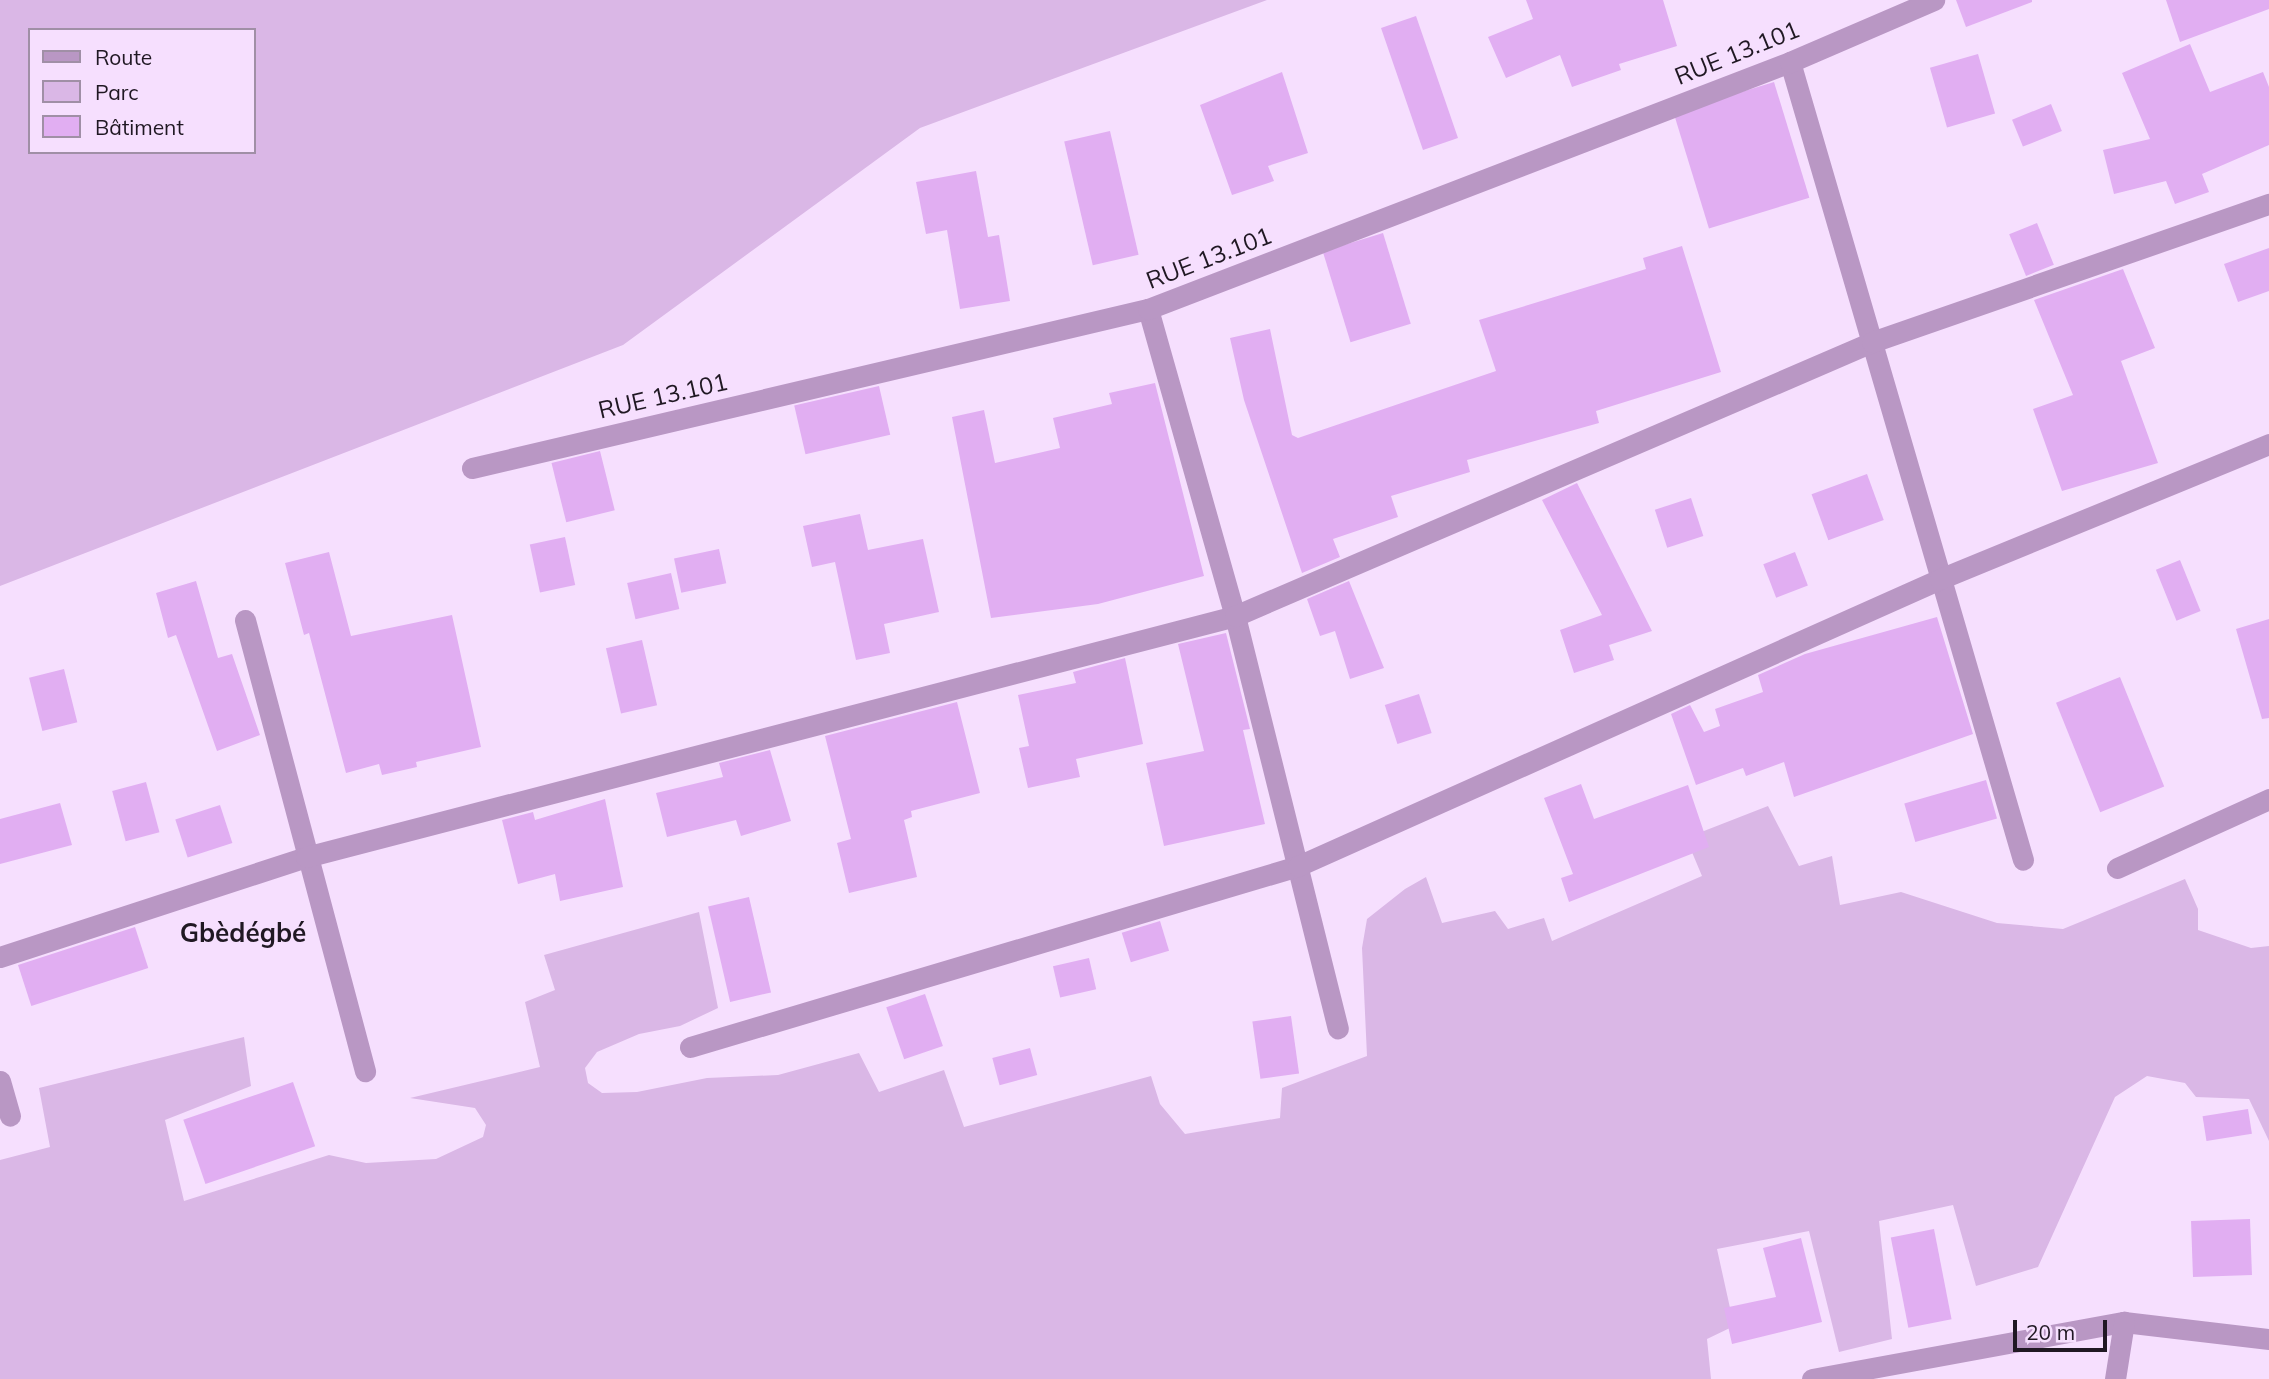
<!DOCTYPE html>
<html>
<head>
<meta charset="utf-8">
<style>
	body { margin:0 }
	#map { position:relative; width:2269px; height:1379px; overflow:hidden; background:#f6dffe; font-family:Mulish,sans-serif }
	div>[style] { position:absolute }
	.green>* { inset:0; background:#dab7e6 }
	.building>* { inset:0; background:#e1aef2; transform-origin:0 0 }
	.minor>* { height:21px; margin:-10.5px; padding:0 10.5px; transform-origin:10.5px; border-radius:10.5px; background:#b997c4 }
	span { translate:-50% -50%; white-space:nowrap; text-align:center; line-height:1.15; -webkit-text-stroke:6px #f6dffe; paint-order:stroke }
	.street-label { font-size:24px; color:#201823 }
	.neighbourhood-label { font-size:26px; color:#201823; font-weight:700 }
	.legend { position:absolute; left:28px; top:28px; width:228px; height:126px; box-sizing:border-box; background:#f6dffe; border:2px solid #a08fa6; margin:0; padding:9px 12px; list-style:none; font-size:21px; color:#201823 }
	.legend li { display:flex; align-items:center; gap:14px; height:35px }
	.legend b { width:35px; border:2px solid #a08fa6 }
	.scale { position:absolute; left:2013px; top:1320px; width:94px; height:32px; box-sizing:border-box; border:4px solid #201823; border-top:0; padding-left:9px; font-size:21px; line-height:24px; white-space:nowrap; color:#201823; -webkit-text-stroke:5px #f6dffe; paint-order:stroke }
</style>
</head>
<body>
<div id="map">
	<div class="green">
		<div style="clip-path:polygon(evenodd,0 0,1267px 0,920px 128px,623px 345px,0 586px,0 0,30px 30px,254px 30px,254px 152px,30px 152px,30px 30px)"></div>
		<div style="clip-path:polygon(1768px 806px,1799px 866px,1832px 856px,1840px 905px,1901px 892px,1997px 923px,2063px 929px,2185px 879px,2198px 909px,2198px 930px,2251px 948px,2269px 946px,2269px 1141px,2249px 1099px,2196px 1097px,2185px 1083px,2147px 1076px,2115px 1097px,2038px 1267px,1976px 1286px,1953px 1205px,1879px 1221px,1892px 1339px,1839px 1352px,1809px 1231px,1717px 1249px,1734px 1326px,1707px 1339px,1711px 1379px,0 1379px,0 1160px,50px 1147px,39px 1088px,244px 1037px,251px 1086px,165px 1120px,184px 1201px,329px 1155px,366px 1163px,436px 1159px,483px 1137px,486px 1125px,475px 1108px,410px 1098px,540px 1067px,525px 1002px,555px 990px,544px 955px,699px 912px,718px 1008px,680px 1026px,639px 1034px,597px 1052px,585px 1068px,588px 1083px,602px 1093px,637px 1092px,707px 1078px,778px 1075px,859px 1053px,879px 1092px,944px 1070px,964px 1127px,1151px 1076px,1160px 1104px,1185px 1134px,1280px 1118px,1282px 1088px,1367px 1056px,1362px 948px,1367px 919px,1405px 889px,1426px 877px,1442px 923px,1495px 911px,1508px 929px,1544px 918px,1552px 941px,1702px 876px,1686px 838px)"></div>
	</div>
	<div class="building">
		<div style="clip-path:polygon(1526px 0,1663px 0,1677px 46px,1619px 64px,1621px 70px,1572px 87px,1560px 55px,1506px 78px,1488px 37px,1533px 19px)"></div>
		<div style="clip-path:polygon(1956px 0,2032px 0,2032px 2px,1966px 27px)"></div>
		<div style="clip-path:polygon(2166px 0,2269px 0,2269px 9px,2180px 42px)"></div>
		<div style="left:1416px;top:16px;width:129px;height:37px;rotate:71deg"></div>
		<div style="clip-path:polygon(2190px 44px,2210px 92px,2263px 72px,2269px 87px,2269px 145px,2202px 174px,2209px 192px,2175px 204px,2166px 181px,2114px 194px,2103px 150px,2150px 139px,2122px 73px)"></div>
		<div style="left:1978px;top:54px;width:62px;height:50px;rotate:74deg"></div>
		<div style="clip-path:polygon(1282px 72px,1308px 153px,1268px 166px,1274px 181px,1232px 195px,1200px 105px)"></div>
		<div style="left:1774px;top:82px;width:121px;height:105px;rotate:73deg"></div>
		<div style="left:2051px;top:104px;width:29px;height:42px;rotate:68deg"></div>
		<div style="left:1110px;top:131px;width:127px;height:47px;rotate:77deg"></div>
		<div style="clip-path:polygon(976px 171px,988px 237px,999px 235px,1010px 301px,960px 309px,947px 230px,926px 234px,916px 182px)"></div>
		<div style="left:2037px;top:223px;width:45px;height:30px;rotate:68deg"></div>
		<div style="left:1383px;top:233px;width:95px;height:63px;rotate:73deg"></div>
		<div style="clip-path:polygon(1682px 246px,1721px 372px,1596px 411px,1599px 423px,1467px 460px,1470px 472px,1391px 496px,1398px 517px,1333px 539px,1340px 557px,1302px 573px,1244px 400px,1230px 338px,1270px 329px,1292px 435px,1298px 438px,1496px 371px,1479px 320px,1646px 269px,1643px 258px)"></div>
		<div style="clip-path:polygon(2269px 248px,2269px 291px,2238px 302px,2224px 264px)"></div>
		<div style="clip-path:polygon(2123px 269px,2155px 348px,2121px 361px,2158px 463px,2062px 491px,2033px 409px,2073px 395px,2034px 300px)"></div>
		<div style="clip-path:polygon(1155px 383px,1204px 576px,1098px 604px,991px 618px,952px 417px,984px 410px,995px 463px,1060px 448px,1053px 418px,1112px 404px,1109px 393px)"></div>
		<div style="left:879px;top:386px;width:50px;height:87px;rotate:77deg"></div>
		<div style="left:600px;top:451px;width:61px;height:50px;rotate:76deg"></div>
		<div style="left:1867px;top:474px;width:49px;height:59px;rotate:70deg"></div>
		<div style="clip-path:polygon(1577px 483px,1652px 631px,1609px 645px,1614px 660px,1574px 673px,1560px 630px,1602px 615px,1542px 500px)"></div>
		<div style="left:1691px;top:498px;width:40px;height:38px;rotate:72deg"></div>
		<div style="clip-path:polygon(860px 514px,868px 550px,923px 539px,939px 612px,884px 624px,890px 653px,856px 660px,835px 562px,812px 567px,803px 526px)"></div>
		<div style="left:565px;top:537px;width:49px;height:36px;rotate:78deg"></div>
		<div style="left:719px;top:549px;width:35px;height:46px;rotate:78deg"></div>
		<div style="clip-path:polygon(329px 552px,351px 636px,452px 615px,481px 747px,416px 762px,417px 767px,382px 775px,379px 764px,346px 773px,309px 633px,304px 635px,285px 563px)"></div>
		<div style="left:1795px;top:552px;width:36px;height:34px;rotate:69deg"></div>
		<div style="left:2180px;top:560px;width:55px;height:26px;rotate:68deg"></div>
		<div style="left:671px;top:573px;width:37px;height:45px;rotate:77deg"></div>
		<div style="clip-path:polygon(196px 581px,218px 658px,232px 654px,260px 735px,217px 751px,176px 635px,168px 638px,156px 593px)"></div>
		<div style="clip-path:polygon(1349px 581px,1384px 668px,1350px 679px,1335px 631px,1320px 636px,1307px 599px)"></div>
		<div style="clip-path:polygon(1937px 617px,1973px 734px,1794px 797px,1784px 762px,1746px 776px,1743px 768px,1696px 785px,1671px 714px,1690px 705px,1704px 732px,1720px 726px,1715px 709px,1763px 692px,1758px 675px,1805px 654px)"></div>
		<div style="clip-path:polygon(2269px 619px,2269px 718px,2262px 719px,2236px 629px)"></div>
		<div style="clip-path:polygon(1226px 633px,1250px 729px,1243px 730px,1265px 824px,1164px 846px,1146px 763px,1204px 751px,1178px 644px)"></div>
		<div style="left:642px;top:640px;width:67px;height:37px;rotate:77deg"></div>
		<div style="clip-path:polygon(1125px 658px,1143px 744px,1076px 759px,1080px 777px,1028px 788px,1019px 748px,1029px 746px,1018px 695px,1076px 683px,1073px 672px)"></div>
		<div style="left:64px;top:669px;width:55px;height:36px;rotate:76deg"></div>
		<div style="left:2120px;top:677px;width:118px;height:69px;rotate:68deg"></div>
		<div style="left:1419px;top:694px;width:41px;height:36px;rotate:72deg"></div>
		<div style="clip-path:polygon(957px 702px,980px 793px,911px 811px,912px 817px,904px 820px,917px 877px,849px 893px,837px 843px,851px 839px,825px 736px)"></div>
		<div style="clip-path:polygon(770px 750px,791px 821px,741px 836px,736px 820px,667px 837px,656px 793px,723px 777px,719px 763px)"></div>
		<div style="left:1986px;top:780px;width:40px;height:85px;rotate:74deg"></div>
		<div style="left:146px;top:782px;width:52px;height:35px;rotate:75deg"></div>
		<div style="clip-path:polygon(1581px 784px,1594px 819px,1688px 785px,1709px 847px,1569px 902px,1561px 878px,1573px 874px,1544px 798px)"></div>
		<div style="clip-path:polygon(605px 799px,623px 887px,560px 901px,555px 874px,518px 884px,502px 820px,533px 812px,535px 820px)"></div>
		<div style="clip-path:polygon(60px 803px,72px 845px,0 864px,0 819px)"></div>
		<div style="left:220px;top:805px;width:40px;height:47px;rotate:72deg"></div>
		<div style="left:749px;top:897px;width:98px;height:42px;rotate:77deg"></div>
		<div style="left:1160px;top:921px;width:31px;height:40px;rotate:73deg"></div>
		<div style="left:135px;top:927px;width:43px;height:123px;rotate:72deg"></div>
		<div style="left:1089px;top:958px;width:32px;height:37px;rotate:77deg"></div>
		<div style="left:925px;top:994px;width:55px;height:41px;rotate:71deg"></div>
		<div style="left:1291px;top:1016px;width:58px;height:39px;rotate:82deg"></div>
		<div style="left:1030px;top:1048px;width:28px;height:39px;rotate:75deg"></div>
		<div style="left:293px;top:1082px;width:68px;height:116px;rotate:71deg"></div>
		<div style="left:2248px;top:1109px;width:25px;height:46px;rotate:81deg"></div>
		<div style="left:2250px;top:1219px;width:56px;height:59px;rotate:88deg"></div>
		<div style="left:1934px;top:1229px;width:92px;height:44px;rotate:79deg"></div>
		<div style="clip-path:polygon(1801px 1238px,1822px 1322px,1732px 1344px,1724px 1308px,1776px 1297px,1763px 1248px)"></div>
	</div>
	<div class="minor">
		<div style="left:1790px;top:62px;width:831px;rotate:73.72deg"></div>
		<div style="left:1148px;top:309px;width:319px;rotate:74.2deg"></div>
		<div style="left:1235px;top:616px;width:425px;rotate:76deg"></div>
		<div style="left:472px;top:468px;width:694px;rotate:-13.24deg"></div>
		<div style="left:1148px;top:309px;width:688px;rotate:-21.04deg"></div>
		<div style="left:1790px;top:62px;width:157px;rotate:-23.3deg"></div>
		<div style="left:245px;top:620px;width:467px;rotate:75.1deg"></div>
		<div style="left:2117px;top:868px;width:167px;rotate:-24.4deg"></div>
		<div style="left:0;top:957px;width:322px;rotate:-18.1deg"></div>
		<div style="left:306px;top:857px;width:960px;rotate:-14.54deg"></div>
		<div style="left:1235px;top:616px;width:693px;rotate:-23.27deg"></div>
		<div style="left:1872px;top:342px;width:420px;rotate:-19.2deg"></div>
		<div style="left:690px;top:1047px;width:634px;rotate:-16.58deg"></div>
		<div style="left:1298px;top:866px;width:703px;rotate:-24.09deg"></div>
		<div style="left:1940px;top:579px;width:356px;rotate:-22.3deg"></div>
		<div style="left:0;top:1081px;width:36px;rotate:74deg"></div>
		<div style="left:1812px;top:1379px;width:317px;rotate:-10.4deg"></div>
		<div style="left:2124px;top:1322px;width:146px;rotate:6.7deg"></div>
		<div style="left:2115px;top:1379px;width:58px;rotate:-81deg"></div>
	</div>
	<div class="street-label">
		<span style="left:1737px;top:53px;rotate:-22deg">RUE 13.101</span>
		<span style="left:1209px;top:258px;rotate:-21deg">RUE 13.101</span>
		<span style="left:663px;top:396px;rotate:-13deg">RUE 13.101</span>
	</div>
	<div class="neighbourhood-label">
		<span style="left:243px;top:933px">Gbèdégbé</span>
	</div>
	<ul class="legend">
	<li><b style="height:9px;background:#b997c4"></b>Route</li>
	<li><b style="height:19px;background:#dab7e6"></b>Parc</li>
	<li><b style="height:19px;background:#e1aef2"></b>Bâtiment</li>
	</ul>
	<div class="scale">20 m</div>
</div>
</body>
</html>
